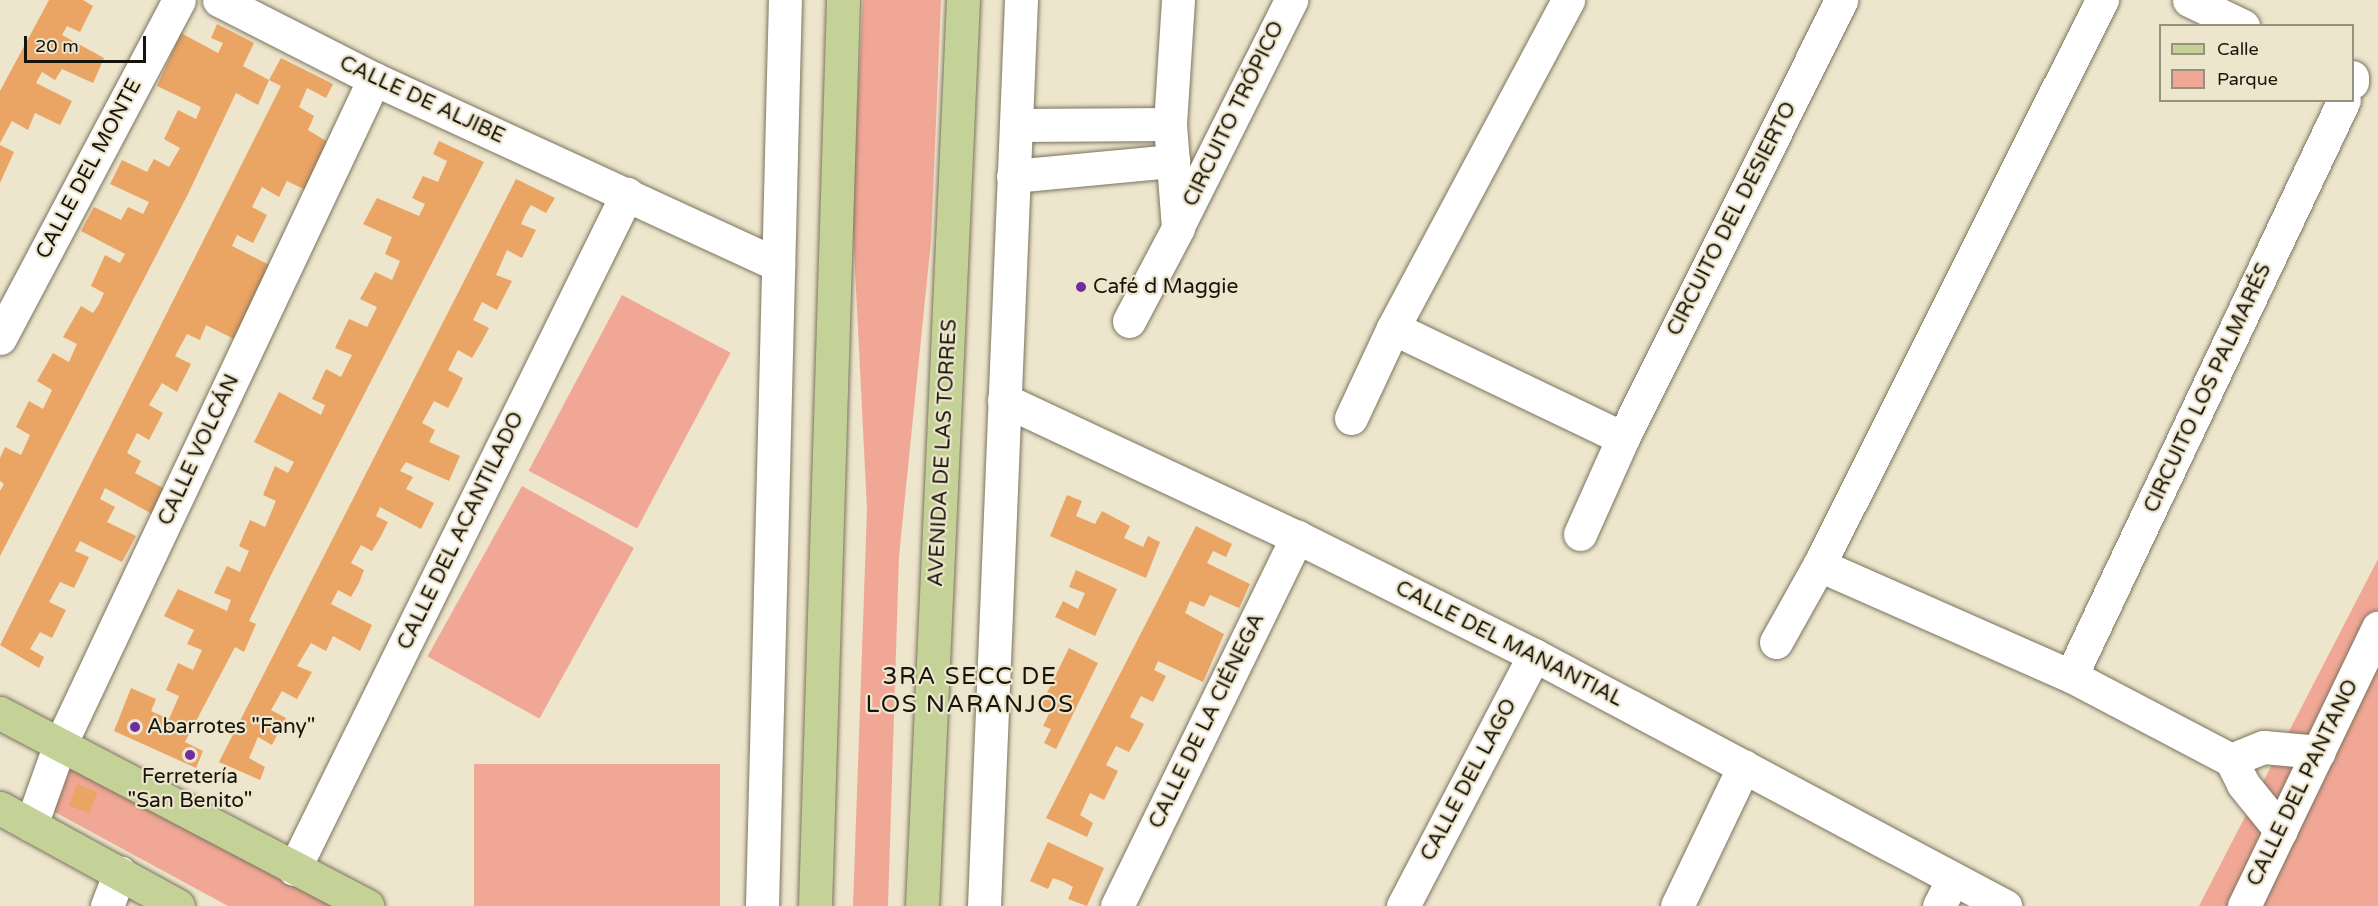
<!DOCTYPE html>
<html>
<head>
<meta charset="utf-8">
<style>
	body { margin:0 }
	#map { position:relative; width:2378px; height:906px; overflow:hidden; background:#ede5cc; font-family:"Varela Round",sans-serif }
	div>[style] { position:absolute }
	.green>* { inset:0; background:#f1a796; transform-origin:0 0 }
	.building>* { inset:0; background:#eaa464; transform-origin:0 0 }
	.roads { filter:drop-shadow(0 0 2px #7c745e) drop-shadow(0 0 2px #7c745e) }
	.minor>* { height:33px; margin:-16.5px; padding:0 16.5px; transform-origin:16.5px; border-radius:16.5px; background:#fff }
	.major>* { height:33px; margin:-16.5px; padding:0 16.5px; transform-origin:16.5px; border-radius:16.5px; background:#c4d197 }
	.dots>* { width:16px; height:16px; translate:-50% -50%; box-sizing:border-box; border:3px solid #ede5cc; border-radius:50% }
	span { translate:-50% -50%; white-space:nowrap; text-align:center; line-height:1.15; -webkit-text-stroke:4.5px #ede5cc; paint-order:stroke }
	.street-label { font-size:21px; color:#17140b }
	.poi-label { font-size:21px; color:#17140b }
	.left { translate:0 -50%; text-align:left }
	.quarter-label { font-size:24px; color:#17140b; letter-spacing:1.5px }
	.legend { position:absolute; left:2159px; top:24px; width:195px; height:78px; box-sizing:border-box; background:#ede5cc; border:2px solid #97917f; margin:0; padding:8px 10px; list-style:none; font-size:18px; color:#17140b }
	.legend li { display:flex; align-items:center; gap:12px; height:30px }
	.legend b { width:30px; border:2px solid #97917f }
	.scale { position:absolute; left:24px; top:36px; width:122px; height:27px; box-sizing:border-box; border:3px solid #17140b; border-top:0; padding-left:8px; font-size:18px; line-height:21px; white-space:nowrap; color:#17140b; -webkit-text-stroke:4px #ede5cc; paint-order:stroke }
</style>
</head>
<body>
<div id="map">
	<div class="green">
		<div style="clip-path:polygon(863px 0,941px 0,931px 241px,899px 556px,888px 906px,853px 906px,867px 509px,852px 209px)"></div>
		<div style="left:622px;top:295px;width:123px;height:199px;rotate:28deg"></div>
		<div style="left:522px;top:486px;width:128px;height:195px;rotate:29deg"></div>
		<div style="clip-path:polygon(2378px 559px,2378px 906px,2199px 906px)"></div>
		<div style="left:474px;top:764px;width:246px;height:142px"></div>
		<div style="clip-path:polygon(68px 766px,336px 906px,228px 906px,51px 810px)"></div>
	</div>
	<div class="building">
		<div style="clip-path:polygon(49px 0,83px 0,93px 6px,80px 32px,67px 26px,62px 35px,104px 58px,93px 83px,62px 69px,55px 80px,42px 72px,36px 83px,72px 101px,60px 125px,35px 113px,28px 130px,12px 121px,0 143px,0 91px)"></div>
		<div style="clip-path:polygon(217px 24px,254px 43px,243px 66px,269px 80px,258px 105px,236px 93px,188px 194px,0 556px,0 491px,4px 484px,0 481px,0 458px,5px 447px,21px 455px,30px 435px,16px 427px,29px 401px,43px 409px,52px 390px,37px 381px,53px 353px,69px 362px,77px 344px,63px 337px,81px 306px,93px 313px,99px 304px,104px 293px,91px 286px,105px 255px,120px 263px,125px 254px,81px 231px,94px 207px,121px 220px,128px 207px,143px 214px,149px 202px,110px 184px,122px 160px,147px 172px,154px 159px,169px 167px,180px 148px,164px 139px,178px 110px,196px 119px,201px 107px,157px 86px,181px 33px,218px 53px,223px 43px,211px 38px)"></div>
		<div style="clip-path:polygon(281px 58px,333px 84px,326px 98px,307px 88px,299px 107px,314px 116px,308px 130px,333px 145px,312px 193px,287px 181px,279px 197px,262px 187px,252px 207px,267px 215px,253px 243px,237px 235px,232px 246px,275px 268px,238px 341px,206px 325px,200px 340px,187px 334px,175px 356px,191px 364px,177px 392px,162px 383px,149px 405px,163px 413px,149px 440px,137px 433px,127px 453px,141px 461px,135px 473px,165px 489px,154px 515px,105px 488px,100px 499px,115px 507px,107px 522px,136px 536px,122px 562px,80px 541px,75px 551px,89px 557px,74px 588px,60px 582px,49px 602px,66px 610px,52px 638px,40px 632px,30px 649px,44px 657px,39px 668px,0 645px,281px 86px,269px 80px)"></div>
		<div style="clip-path:polygon(439px 141px,484px 162px,271px 575px,249px 621px,256px 624px,244px 652px,235px 647px,185px 742px,203px 751px,196px 768px,114px 731px,131px 688px,156px 699px,151px 711px,169px 719px,179px 696px,166px 690px,178px 663px,193px 670px,202px 650px,187px 644px,194px 630px,164px 616px,178px 589px,227px 611px,231px 600px,214px 593px,227px 566px,240px 572px,249px 551px,239px 546px,250px 520px,265px 527px,276px 501px,263px 495px,275px 466px,288px 473px,294px 462px,254px 442px,279px 392px,321px 415px,325px 405px,312px 399px,326px 369px,341px 377px,352px 355px,335px 348px,349px 319px,367px 327px,377px 307px,360px 299px,375px 272px,392px 280px,400px 261px,385px 254px,392px 237px,363px 224px,377px 198px,419px 216px,425px 204px,412px 198px,423px 176px,438px 182px,447px 161px,433px 154px)"></div>
		<div style="clip-path:polygon(0 145px,14px 152px,0 183px)"></div>
		<div style="clip-path:polygon(516px 179px,555px 198px,546px 213px,531px 205px,526px 213px,521px 224px,536px 230px,522px 258px,507px 250px,496px 275px,512px 281px,497px 310px,482px 302px,473px 320px,489px 328px,482px 341px,472px 358px,458px 350px,448px 370px,463px 378px,457px 391px,448px 408px,434px 401px,422px 423px,435px 430px,429px 442px,460px 456px,449px 481px,406px 462px,400px 471px,413px 477px,406px 489px,434px 503px,421px 529px,380px 507px,376px 516px,388px 522px,381px 536px,372px 551px,361px 545px,351px 563px,364px 570px,359px 583px,351px 597px,338px 590px,331px 604px,372px 625px,360px 651px,333px 636px,326px 651px,311px 643px,297px 666px,312px 672px,297px 699px,282px 691px,271px 710px,286px 718px,272px 745px,258px 737px,249px 758px,265px 767px,260px 780px,219px 762px)"></div>
		<div style="clip-path:polygon(1067px 495px,1082px 501px,1076px 516px,1095px 524px,1102px 511px,1130px 526px,1124px 538px,1143px 547px,1148px 536px,1160px 542px,1146px 578px,1050px 536px)"></div>
		<div style="clip-path:polygon(1196px 526px,1232px 544px,1226px 557px,1213px 551px,1207px 563px,1250px 584px,1239px 608px,1210px 595px,1204px 607px,1190px 601px,1185px 613px,1224px 634px,1203px 682px,1158px 661px,1154px 670px,1166px 676px,1153px 702px,1141px 696px,1130px 717px,1144px 724px,1137px 738px,1129px 752px,1116px 746px,1106px 765px,1118px 771px,1104px 800px,1090px 793px,1080px 815px,1093px 823px,1087px 837px,1046px 818px)"></div>
		<div style="clip-path:polygon(1076px 570px,1117px 589px,1095px 636px,1055px 617px,1063px 601px,1078px 609px,1085px 593px,1069px 587px)"></div>
		<div style="clip-path:polygon(1069px 648px,1098px 663px,1056px 749px,1044px 743px,1051px 729px,1043px 726px,1049px 714px,1039px 709px)"></div>
		<div style="left:77px;top:784px;width:22px;height:23px;rotate:21deg"></div>
		<div style="clip-path:polygon(1048px 842px,1104px 868px,1087px 906px,1068px 899px,1073px 887px,1064px 882px,1053px 878px,1048px 889px,1030px 881px)"></div>
	</div>
	<div class="roads">
		<div class="minor">
			<div style="left:219px;top:0;width:174px;rotate:27deg"></div>
			<div style="left:374px;top:79px;width:445px;rotate:24.7deg"></div>
			<div style="left:2189px;top:0;width:60px;rotate:25.7deg"></div>
			<div style="left:2352px;top:77px;width:5px;rotate:90deg"></div>
			<div style="left:1017px;top:125px;width:153px;rotate:-0.4deg"></div>
			<div style="left:1013px;top:176px;width:161px;rotate:-5.4deg"></div>
			<div style="left:1178px;top:226px;width:253px;rotate:-63.4deg"></div>
			<div style="left:1129px;top:321px;width:105px;rotate:-62.2deg"></div>
			<div style="left:1178px;top:228px;width:104px;rotate:-94.4deg"></div>
			<div style="left:1170px;top:124px;width:124px;rotate:-86.3deg"></div>
			<div style="left:1393px;top:328px;width:255px;rotate:25.6deg"></div>
			<div style="left:0;top:338px;width:382px;rotate:-62.1deg"></div>
			<div style="left:1004px;top:400px;width:323px;rotate:25.1deg"></div>
			<div style="left:1297px;top:537px;width:265px;rotate:26.5deg"></div>
			<div style="left:1534px;top:655px;width:534px;rotate:28.05deg"></div>
			<div style="left:1351px;top:418px;width:99px;rotate:-65deg"></div>
			<div style="left:1393px;top:328px;width:372px;rotate:-61.9deg"></div>
			<div style="left:1580px;top:534px;width:105px;rotate:-65.9deg"></div>
			<div style="left:1623px;top:438px;width:489px;rotate:-63.5deg"></div>
			<div style="left:1819px;top:565px;width:275px;rotate:23.8deg"></div>
			<div style="left:2071px;top:676px;width:181px;rotate:27.7deg"></div>
			<div style="left:2231px;top:760px;width:27px;rotate:63deg"></div>
			<div style="left:2243px;top:784px;width:60px;rotate:51deg"></div>
			<div style="left:1776px;top:642px;width:88px;rotate:-60.8deg"></div>
			<div style="left:1819px;top:565px;width:632px;rotate:-63.39deg"></div>
			<div style="left:2071px;top:676px;width:637px;rotate:-64.64deg"></div>
			<div style="left:2231px;top:760px;width:35px;rotate:-22deg"></div>
			<div style="left:2264px;top:747px;width:55px;rotate:5.2deg"></div>
			<div style="left:31px;top:825px;width:83px;rotate:-70.3deg"></div>
			<div style="left:59px;top:747px;width:739px;rotate:-64.75deg"></div>
			<div style="left:294px;top:869px;width:753px;rotate:-63.74deg"></div>
			<div style="left:107px;top:906px;width:36px;rotate:-69deg"></div>
			<div style="left:762px;top:906px;width:906px;rotate:-88.55deg"></div>
			<div style="left:984px;top:906px;width:907px;rotate:-87.66deg"></div>
			<div style="left:1117px;top:906px;width:411px;rotate:-64deg"></div>
			<div style="left:1403px;top:906px;width:283px;rotate:-62.4deg"></div>
			<div style="left:1677px;top:906px;width:155px;rotate:-64.4deg"></div>
			<div style="left:1939px;top:906px;width:29px;rotate:-63deg"></div>
			<div style="left:2244px;top:906px;width:309px;rotate:-64.3deg"></div>
		</div>
		<div class="major">
			<div style="left:0;top:713px;width:415px;rotate:27.7deg"></div>
			<div style="left:0;top:808px;width:203px;rotate:28.8deg"></div>
			<div style="left:815px;top:906px;width:906px;rotate:-88.23deg"></div>
			<div style="left:922px;top:906px;width:907px;rotate:-87.41deg"></div>
		</div>
	</div>
	<div class="dots">
		<div style="left:1081px;top:287px;background:#702da2"></div>
		<div style="left:135px;top:727px;background:#702da2"></div>
		<div style="left:190px;top:755px;background:#702da2"></div>
	</div>
	<div class="street-label">
		<span style="left:422px;top:100px;rotate:25deg">CALLE DE ALJIBE</span>
		<span style="left:1234px;top:114px;rotate:-64deg">CIRCUITO TRÓPICO</span>
		<span style="left:89px;top:169px;rotate:-62deg">CALLE DEL MONTE</span>
		<span style="left:1732px;top:219px;rotate:-63deg">CIRCUITO DEL DESIERTO</span>
		<span style="left:2208px;top:388px;rotate:-65deg">CIRCUITO LOS PALMARÉS</span>
		<span style="left:199px;top:450px;rotate:-65deg">CALLE VOLCÁN</span>
		<span style="left:943px;top:453px;rotate:-87deg">AVENIDA DE LAS TORRES</span>
		<span style="left:461px;top:531px;rotate:-64deg">CALLE DEL ACANTILADO</span>
		<span style="left:1509px;top:644px;rotate:27deg">CALLE DEL MANANTIAL</span>
		<span style="left:1207px;top:721px;rotate:-64deg">CALLE DE LA CIÉNEGA</span>
		<span style="left:1469px;top:780px;rotate:-62deg">CALLE DEL LAGO</span>
		<span style="left:2303px;top:783px;rotate:-64deg">CALLE DEL PANTANO</span>
	</div>
	<div class="poi-label">
		<span class="left" style="left:1093px;top:287px">Café d Maggie</span>
		<span class="left" style="left:147px;top:727px">Abarrotes "Fany"</span>
		<span style="left:190px;top:789px">Ferretería<br>"San Benito"</span>
	</div>
	<div class="quarter-label">
		<span style="left:970px;top:691px">3RA SECC DE<br>LOS NARANJOS</span>
	</div>
	<ul class="legend">
	<li><b style="height:8px;background:#c4d197"></b>Calle</li>
	<li><b style="height:16px;background:#f1a796"></b>Parque</li>
	</ul>
	<div class="scale">20 m</div>
</div>
</body>
</html>
